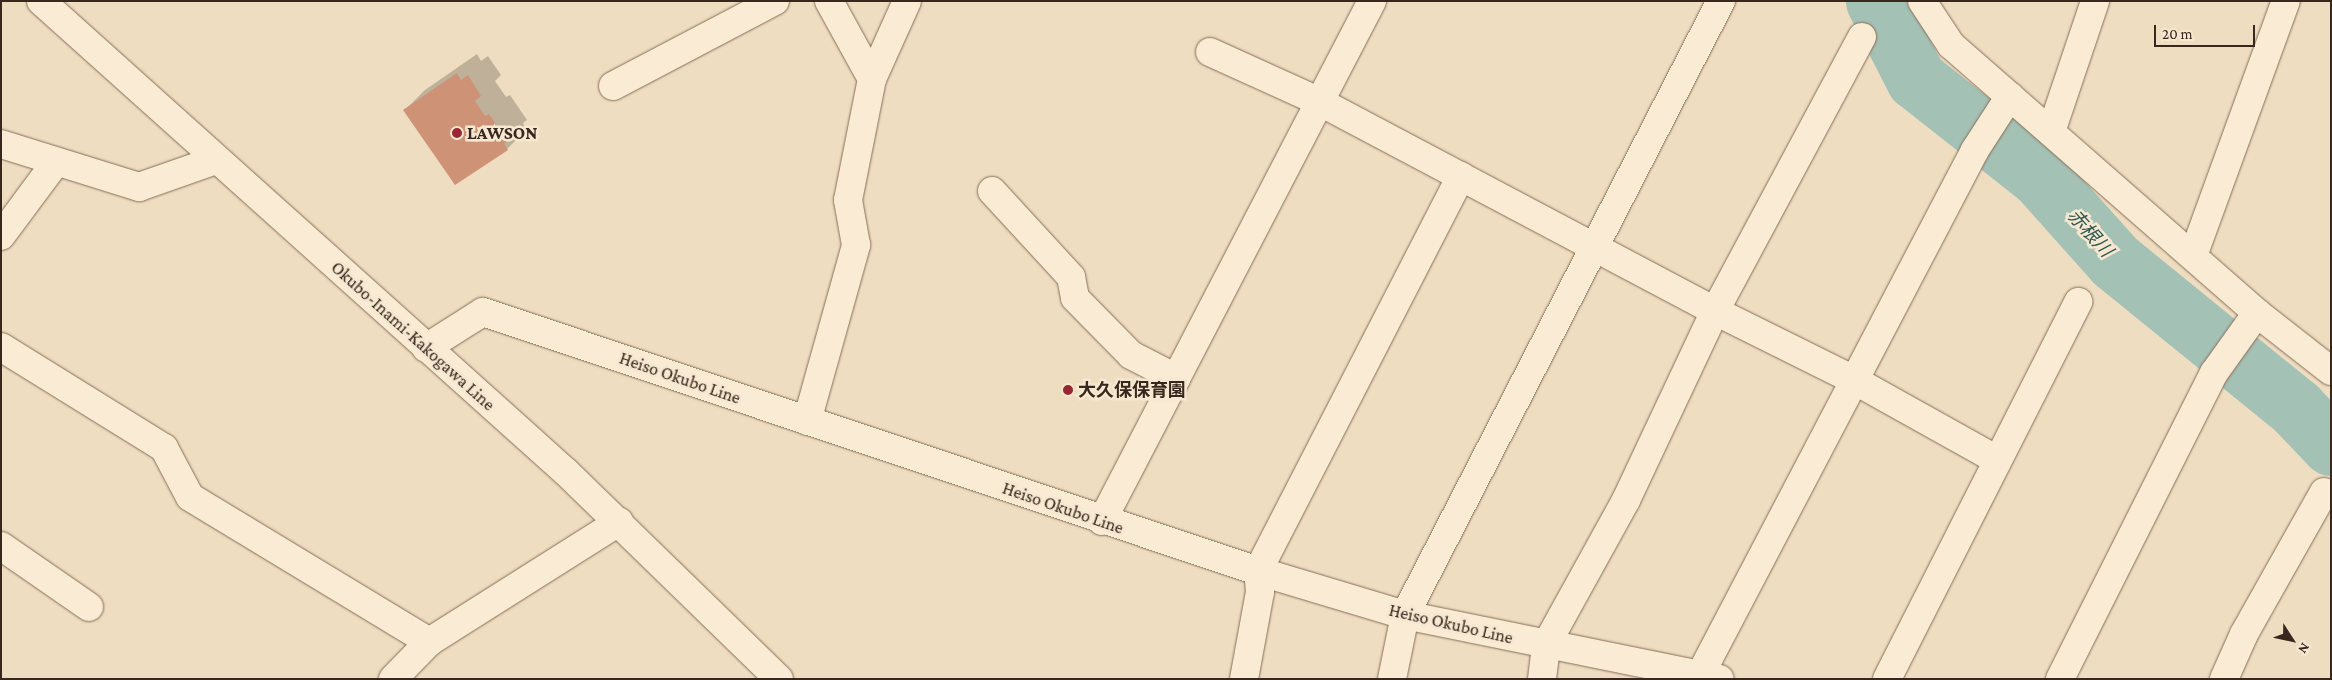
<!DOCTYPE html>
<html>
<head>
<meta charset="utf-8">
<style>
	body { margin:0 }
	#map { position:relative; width:2332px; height:680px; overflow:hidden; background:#efddc1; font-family:"Crimson Pro","Noto Sans JP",serif }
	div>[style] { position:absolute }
	.shadow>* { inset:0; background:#0003 }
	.river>* { height:61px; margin:-30.5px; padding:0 30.5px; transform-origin:30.5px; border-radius:30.5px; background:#a4c1b5 }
	.building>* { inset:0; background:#ce9276 }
	.roads { filter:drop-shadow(0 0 1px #886d58) drop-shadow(0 0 1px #886d58) }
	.minor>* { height:28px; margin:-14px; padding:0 14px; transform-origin:14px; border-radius:14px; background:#f9ebd4 }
	.secondary>* { height:28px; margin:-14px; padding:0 14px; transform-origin:14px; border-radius:14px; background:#f9ebd4 }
	.dots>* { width:14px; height:14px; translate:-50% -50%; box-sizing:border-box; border:2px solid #f6e7d0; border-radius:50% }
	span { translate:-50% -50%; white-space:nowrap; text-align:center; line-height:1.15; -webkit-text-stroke:5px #f6e7d0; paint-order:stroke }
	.poi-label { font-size:18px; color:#38271d; font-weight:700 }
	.left { translate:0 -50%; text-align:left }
	.street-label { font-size:18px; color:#38271d }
	.water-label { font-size:19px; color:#2c5851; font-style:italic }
	.frame { position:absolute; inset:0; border:2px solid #38271d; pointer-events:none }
	.north { position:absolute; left:2267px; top:615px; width:50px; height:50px; -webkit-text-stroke:4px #f6e7d0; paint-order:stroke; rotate:125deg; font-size:14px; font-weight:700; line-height:20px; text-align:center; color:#38271d }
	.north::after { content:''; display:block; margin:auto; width:18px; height:22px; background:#38271d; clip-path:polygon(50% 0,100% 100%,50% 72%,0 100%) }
	.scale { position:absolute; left:2154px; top:25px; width:101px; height:22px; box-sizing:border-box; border:2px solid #38271d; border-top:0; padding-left:6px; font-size:15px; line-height:18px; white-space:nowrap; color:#38271d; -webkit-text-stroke:4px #f6e7d0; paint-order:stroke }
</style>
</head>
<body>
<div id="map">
	<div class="shadow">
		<div style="clip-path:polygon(477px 54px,481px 61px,488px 56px,501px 75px,495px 81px,506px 97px,510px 95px,527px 120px,523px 123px,527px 129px,507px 149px,405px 110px,425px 90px)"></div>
	</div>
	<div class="river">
		<div style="left:1876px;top:1px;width:88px;rotate:62.9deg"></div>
		<div style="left:1916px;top:79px;width:157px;rotate:38.3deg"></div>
		<div style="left:2039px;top:176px;width:114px;rotate:48.2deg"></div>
		<div style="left:2115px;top:261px;width:233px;rotate:39.1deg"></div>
		<div style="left:2296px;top:408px;width:51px;rotate:46.6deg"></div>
	</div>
	<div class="building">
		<div style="clip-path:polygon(457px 73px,461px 80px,468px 75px,481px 96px,475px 101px,485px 116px,489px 114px,507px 141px,504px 144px,508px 150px,455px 185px,403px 110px)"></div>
	</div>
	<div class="roads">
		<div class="minor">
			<div style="left:1922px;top:1px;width:53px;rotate:56.6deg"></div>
			<div style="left:1951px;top:45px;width:407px;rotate:41.2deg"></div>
			<div style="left:2257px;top:313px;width:94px;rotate:38.1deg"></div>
			<div style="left:1210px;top:52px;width:121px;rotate:24.4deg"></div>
			<div style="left:1320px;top:102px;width:447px;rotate:27.9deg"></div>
			<div style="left:1715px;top:311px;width:155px;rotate:26.4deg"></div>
			<div style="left:1854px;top:380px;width:164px;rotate:29.2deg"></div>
			<div style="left:872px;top:79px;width:85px;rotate:-65.8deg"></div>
			<div style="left:613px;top:86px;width:183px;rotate:-27.7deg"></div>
			<div style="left:2051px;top:132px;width:138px;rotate:-71.4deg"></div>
			<div style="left:1px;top:144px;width:145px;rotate:17.3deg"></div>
			<div style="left:139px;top:187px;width:82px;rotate:-19.3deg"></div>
			<div style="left:992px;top:191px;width:117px;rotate:47.4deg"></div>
			<div style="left:1071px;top:277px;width:21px;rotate:79deg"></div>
			<div style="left:1075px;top:298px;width:80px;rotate:45.5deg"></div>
			<div style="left:1131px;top:355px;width:51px;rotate:27.1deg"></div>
			<div style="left:1px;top:236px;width:92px;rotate:-53.4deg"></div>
			<div style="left:2193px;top:256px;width:271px;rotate:-70deg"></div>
			<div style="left:1px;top:347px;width:192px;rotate:31.8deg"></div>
			<div style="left:164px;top:448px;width:55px;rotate:62deg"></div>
			<div style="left:190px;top:497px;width:280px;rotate:31.2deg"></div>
			<div style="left:429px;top:642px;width:225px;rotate:-32.3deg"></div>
			<div style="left:807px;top:421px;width:183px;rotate:-74.4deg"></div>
			<div style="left:856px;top:245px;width:46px;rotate:-100.1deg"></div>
			<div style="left:848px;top:200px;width:123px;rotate:-78.8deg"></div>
			<div style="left:872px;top:79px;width:89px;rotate:-118.9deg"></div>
			<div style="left:1102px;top:521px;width:586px;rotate:-62.56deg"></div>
			<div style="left:1px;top:546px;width:107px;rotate:34.7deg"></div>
			<div style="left:393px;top:679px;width:52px;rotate:-45.8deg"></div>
			<div style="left:1244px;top:679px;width:88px;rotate:-79.6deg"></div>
			<div style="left:1260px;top:592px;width:21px;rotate:-95deg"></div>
			<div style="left:1258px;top:571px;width:444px;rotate:-62.8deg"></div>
			<div style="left:1392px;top:679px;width:65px;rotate:-78.5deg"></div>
			<div style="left:1405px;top:615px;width:691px;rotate:-62.77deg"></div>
			<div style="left:1542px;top:679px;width:34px;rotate:-83deg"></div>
			<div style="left:1546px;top:645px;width:166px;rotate:-61.1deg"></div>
			<div style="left:1626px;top:500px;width:209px;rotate:-64.8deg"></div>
			<div style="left:1715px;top:311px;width:311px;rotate:-61.8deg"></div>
			<div style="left:1698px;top:679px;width:597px;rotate:-62.36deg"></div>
			<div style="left:1975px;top:150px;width:64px;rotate:-57.1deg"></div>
			<div style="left:1887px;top:679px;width:423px;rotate:-63.1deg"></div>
			<div style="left:2060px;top:679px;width:343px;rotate:-63.3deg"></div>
			<div style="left:2214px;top:373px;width:74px;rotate:-54.4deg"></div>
			<div style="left:2224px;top:679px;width:49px;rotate:-66deg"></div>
			<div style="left:2244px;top:634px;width:163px;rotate:-60.6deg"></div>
		</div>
		<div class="secondary">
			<div style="left:41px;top:1px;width:705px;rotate:41.9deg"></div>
			<div style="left:566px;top:472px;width:297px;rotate:44.2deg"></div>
			<div style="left:426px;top:348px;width:67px;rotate:-32.3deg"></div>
			<div style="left:483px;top:312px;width:817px;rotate:18.48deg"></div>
			<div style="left:1258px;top:571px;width:153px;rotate:16.7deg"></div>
			<div style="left:1405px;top:615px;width:321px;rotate:11.5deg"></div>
		</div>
	</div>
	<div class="dots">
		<div style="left:457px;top:133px;background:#982733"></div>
		<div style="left:1068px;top:390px;background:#982733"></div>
	</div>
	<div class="poi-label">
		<span class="left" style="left:467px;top:133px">LAWSON</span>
		<span class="left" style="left:1078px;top:390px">大久保保育園</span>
	</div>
	<div class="street-label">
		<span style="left:413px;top:336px;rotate:42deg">Okubo-Inami-Kakogawa Line</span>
		<span style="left:680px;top:378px;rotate:19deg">Heiso Okubo Line</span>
		<span style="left:1063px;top:508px;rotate:19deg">Heiso Okubo Line</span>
		<span style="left:1451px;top:624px;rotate:13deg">Heiso Okubo Line</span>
	</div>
	<div class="water-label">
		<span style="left:2090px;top:233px;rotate:48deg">赤根川</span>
	</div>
	<div class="frame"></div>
	<div class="north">N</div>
	<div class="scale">20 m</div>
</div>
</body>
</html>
